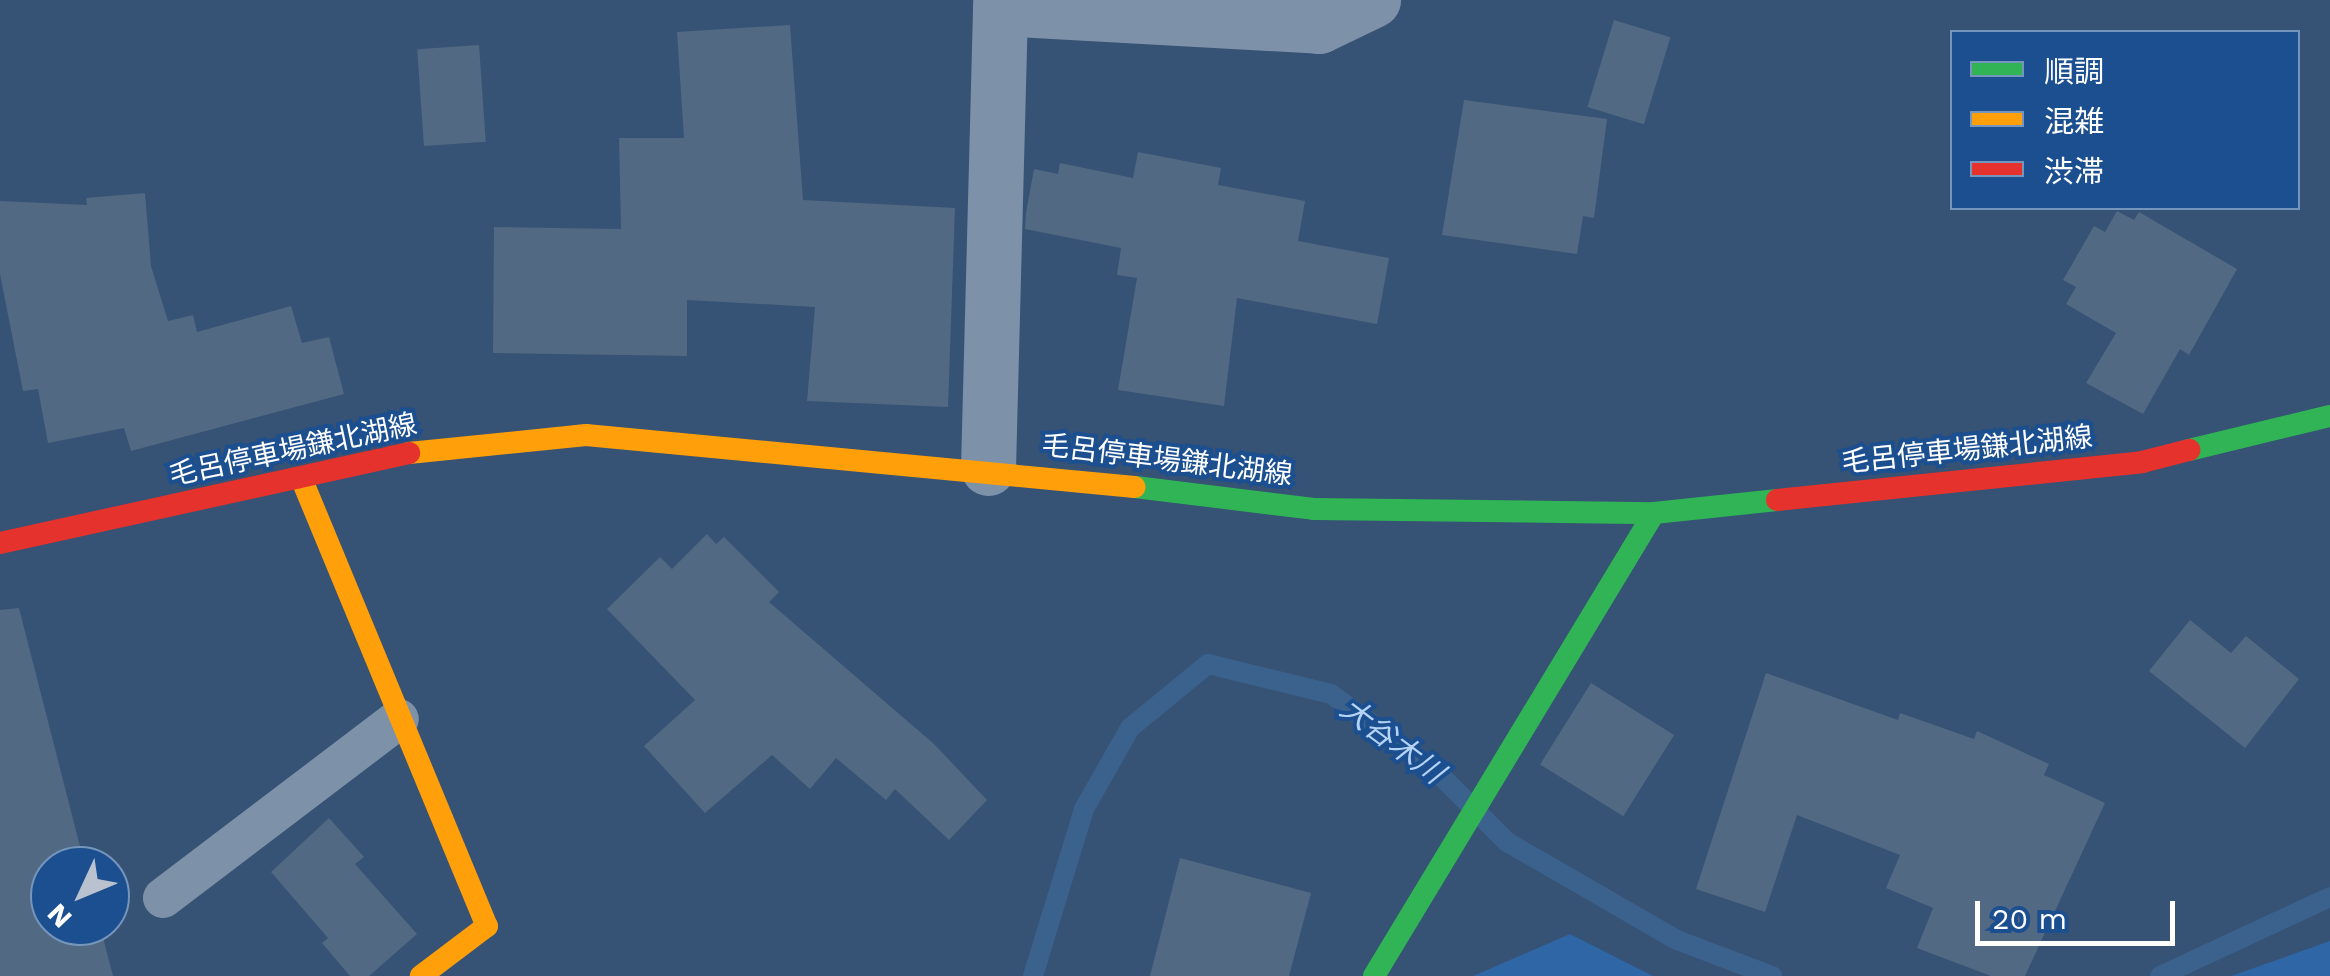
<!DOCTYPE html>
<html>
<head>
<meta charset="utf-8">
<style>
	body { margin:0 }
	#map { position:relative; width:2330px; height:976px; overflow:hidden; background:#365274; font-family:"Work Sans","Noto Sans JP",sans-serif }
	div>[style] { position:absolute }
	.green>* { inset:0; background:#2f66a5 }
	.stream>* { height:20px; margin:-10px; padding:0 10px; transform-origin:10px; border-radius:10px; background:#3b618d }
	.building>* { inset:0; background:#526984; transform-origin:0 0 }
	.lane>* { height:40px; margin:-20px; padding:0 20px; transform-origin:20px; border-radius:20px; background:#7d92a8 }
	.street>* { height:55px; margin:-27.5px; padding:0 27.5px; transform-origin:27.5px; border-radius:27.5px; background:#7d92a8 }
	.fast>* { height:22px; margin:-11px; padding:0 11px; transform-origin:11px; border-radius:11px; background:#30b455 }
	.slow>* { height:22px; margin:-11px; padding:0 11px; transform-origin:11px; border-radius:11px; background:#ff9f0a }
	.jam>* { height:22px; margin:-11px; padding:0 11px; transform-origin:11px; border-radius:11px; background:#e5322d }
	span { translate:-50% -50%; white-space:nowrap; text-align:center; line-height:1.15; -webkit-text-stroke:8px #1b4f8f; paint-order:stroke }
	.street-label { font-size:28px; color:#fff }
	.water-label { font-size:30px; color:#b5d3f5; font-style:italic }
	.legend { position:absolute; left:1950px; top:30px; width:350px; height:180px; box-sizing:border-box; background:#1b4f8f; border:2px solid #7695bc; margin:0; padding:12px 18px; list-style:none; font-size:30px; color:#fff }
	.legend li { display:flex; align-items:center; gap:20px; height:50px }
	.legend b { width:50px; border:2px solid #7695bc }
	.north { position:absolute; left:30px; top:846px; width:100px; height:100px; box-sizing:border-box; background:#1b4f8f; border:2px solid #7695bc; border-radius:50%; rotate:226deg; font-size:28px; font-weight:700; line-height:40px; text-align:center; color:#fff }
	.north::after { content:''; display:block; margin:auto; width:35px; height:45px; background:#b9c2ce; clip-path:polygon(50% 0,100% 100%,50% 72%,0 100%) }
	.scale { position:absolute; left:1975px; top:901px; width:200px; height:45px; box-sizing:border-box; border:5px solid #fff; border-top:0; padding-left:12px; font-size:30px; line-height:35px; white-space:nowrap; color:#fff; -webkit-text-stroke:8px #1b4f8f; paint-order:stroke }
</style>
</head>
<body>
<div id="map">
	<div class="green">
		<div style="clip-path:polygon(1570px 934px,1653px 976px,1473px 976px)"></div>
		<div style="clip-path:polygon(2330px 941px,2330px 976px,2231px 976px,2251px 969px)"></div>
	</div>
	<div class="stream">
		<div style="left:1033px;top:976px;width:175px;rotate:-73deg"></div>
		<div style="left:1084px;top:809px;width:93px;rotate:-60.4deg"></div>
		<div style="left:1130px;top:728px;width:101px;rotate:-39.4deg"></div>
		<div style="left:1208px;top:664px;width:127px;rotate:13.7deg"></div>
		<div style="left:1331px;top:694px;width:129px;rotate:36.2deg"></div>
		<div style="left:1435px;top:770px;width:102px;rotate:45deg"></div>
		<div style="left:1507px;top:842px;width:196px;rotate:30deg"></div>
		<div style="left:1677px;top:940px;width:102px;rotate:20.8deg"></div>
		<div style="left:2160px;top:976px;width:187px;rotate:-24.9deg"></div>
	</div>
	<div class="building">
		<div style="left:1614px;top:20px;width:59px;height:91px;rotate:17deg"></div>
		<div style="clip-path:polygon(790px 25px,803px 200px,955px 208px,948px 407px,807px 401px,815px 307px,687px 300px,687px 356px,493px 353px,494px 227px,621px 229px,619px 138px,684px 138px,677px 32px)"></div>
		<div style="left:479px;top:45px;width:97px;height:62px;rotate:86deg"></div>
		<div style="clip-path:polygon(1464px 100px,1607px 119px,1594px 218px,1583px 216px,1577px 254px,1442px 235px)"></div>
		<div style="clip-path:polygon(1138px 152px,1221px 168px,1218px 185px,1305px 201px,1298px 241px,1389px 258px,1377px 324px,1237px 298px,1224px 406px,1118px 390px,1137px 278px,1117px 275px,1121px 248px,1025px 229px,1026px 213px,1034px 169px,1058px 174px,1060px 163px,1133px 178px)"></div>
		<div style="clip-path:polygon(145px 193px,151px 266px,168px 321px,193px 315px,197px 332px,291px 306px,302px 343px,329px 337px,344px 394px,131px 451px,124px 428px,48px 443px,38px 389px,23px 391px,0 274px,0 201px,87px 205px,86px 198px)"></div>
		<div style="clip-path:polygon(2117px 211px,2134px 220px,2139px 212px,2237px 269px,2189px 355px,2180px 349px,2143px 414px,2086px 383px,2116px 333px,2066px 304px,2076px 287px,2063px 280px,2094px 226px,2105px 232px)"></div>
		<div style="clip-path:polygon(707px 534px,716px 544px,724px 537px,779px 592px,769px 602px,934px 744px,987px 800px,949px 840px,895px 789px,886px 800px,836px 758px,810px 789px,772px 755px,705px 813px,644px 746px,695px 700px,607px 609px,660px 557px,672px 569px)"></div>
		<div style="clip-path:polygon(19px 608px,85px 866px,50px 866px,50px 926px,100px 926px,113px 976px,0 976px,0 610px)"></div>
		<div style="clip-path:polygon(2190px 620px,2231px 653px,2246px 636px,2299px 679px,2245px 748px,2149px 671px)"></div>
		<div style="clip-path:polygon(1766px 673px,1898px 720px,1900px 713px,1974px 739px,1977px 731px,2049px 764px,2044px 775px,2105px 803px,2025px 976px,1991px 976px,1917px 948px,1933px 908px,1886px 888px,1900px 855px,1797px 815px,1765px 912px,1696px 889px)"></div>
		<div style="left:1591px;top:683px;width:98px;height:96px;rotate:32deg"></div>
		<div style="clip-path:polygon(329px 818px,364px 857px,355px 864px,417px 934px,369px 976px,350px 976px,322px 943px,328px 938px,271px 872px)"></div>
		<div style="clip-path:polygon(1180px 858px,1311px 893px,1289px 976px,1150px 976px)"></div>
	</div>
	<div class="lane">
		<div style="left:163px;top:898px;width:296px;rotate:-37.2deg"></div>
	</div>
	<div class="street">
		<div style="left:1000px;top:8px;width:320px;rotate:3.2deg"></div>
		<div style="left:1319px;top:26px;width:60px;rotate:-25.7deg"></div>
		<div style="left:988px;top:468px;width:468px;rotate:-88.5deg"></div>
	</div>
	<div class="fast">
		<div style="left:2189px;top:450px;width:145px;rotate:-13.6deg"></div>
		<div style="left:1135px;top:487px;width:180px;rotate:7deg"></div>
		<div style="left:1314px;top:509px;width:340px;rotate:0.7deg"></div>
		<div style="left:1654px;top:513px;width:124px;rotate:-6deg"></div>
		<div style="left:1374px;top:976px;width:541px;rotate:-58.84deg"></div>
	</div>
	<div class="slow">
		<div style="left:409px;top:453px;width:178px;rotate:-5.8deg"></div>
		<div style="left:586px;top:435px;width:551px;rotate:5.41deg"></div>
		<div style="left:302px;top:480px;width:483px;rotate:67.5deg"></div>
		<div style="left:487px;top:926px;width:83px;rotate:142.9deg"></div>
	</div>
	<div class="jam">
		<div style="left:1777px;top:500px;width:367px;rotate:-5.9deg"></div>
		<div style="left:2142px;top:462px;width:49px;rotate:-14.3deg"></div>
		<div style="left:0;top:543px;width:419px;rotate:-12.4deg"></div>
	</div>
	<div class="street-label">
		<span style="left:293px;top:450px;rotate:-12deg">毛呂停車場鎌北湖線</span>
		<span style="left:1967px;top:450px;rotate:-6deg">毛呂停車場鎌北湖線</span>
		<span style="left:1167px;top:460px;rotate:7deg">毛呂停車場鎌北湖線</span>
	</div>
	<div class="water-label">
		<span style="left:1392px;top:741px;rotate:37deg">大谷木川</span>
	</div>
	<ul class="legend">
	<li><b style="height:12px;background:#30b455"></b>順調</li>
	<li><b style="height:12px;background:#ff9f0a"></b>混雑</li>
	<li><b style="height:12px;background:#e5322d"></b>渋滞</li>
	</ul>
	<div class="north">N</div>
	<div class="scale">20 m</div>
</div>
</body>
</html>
